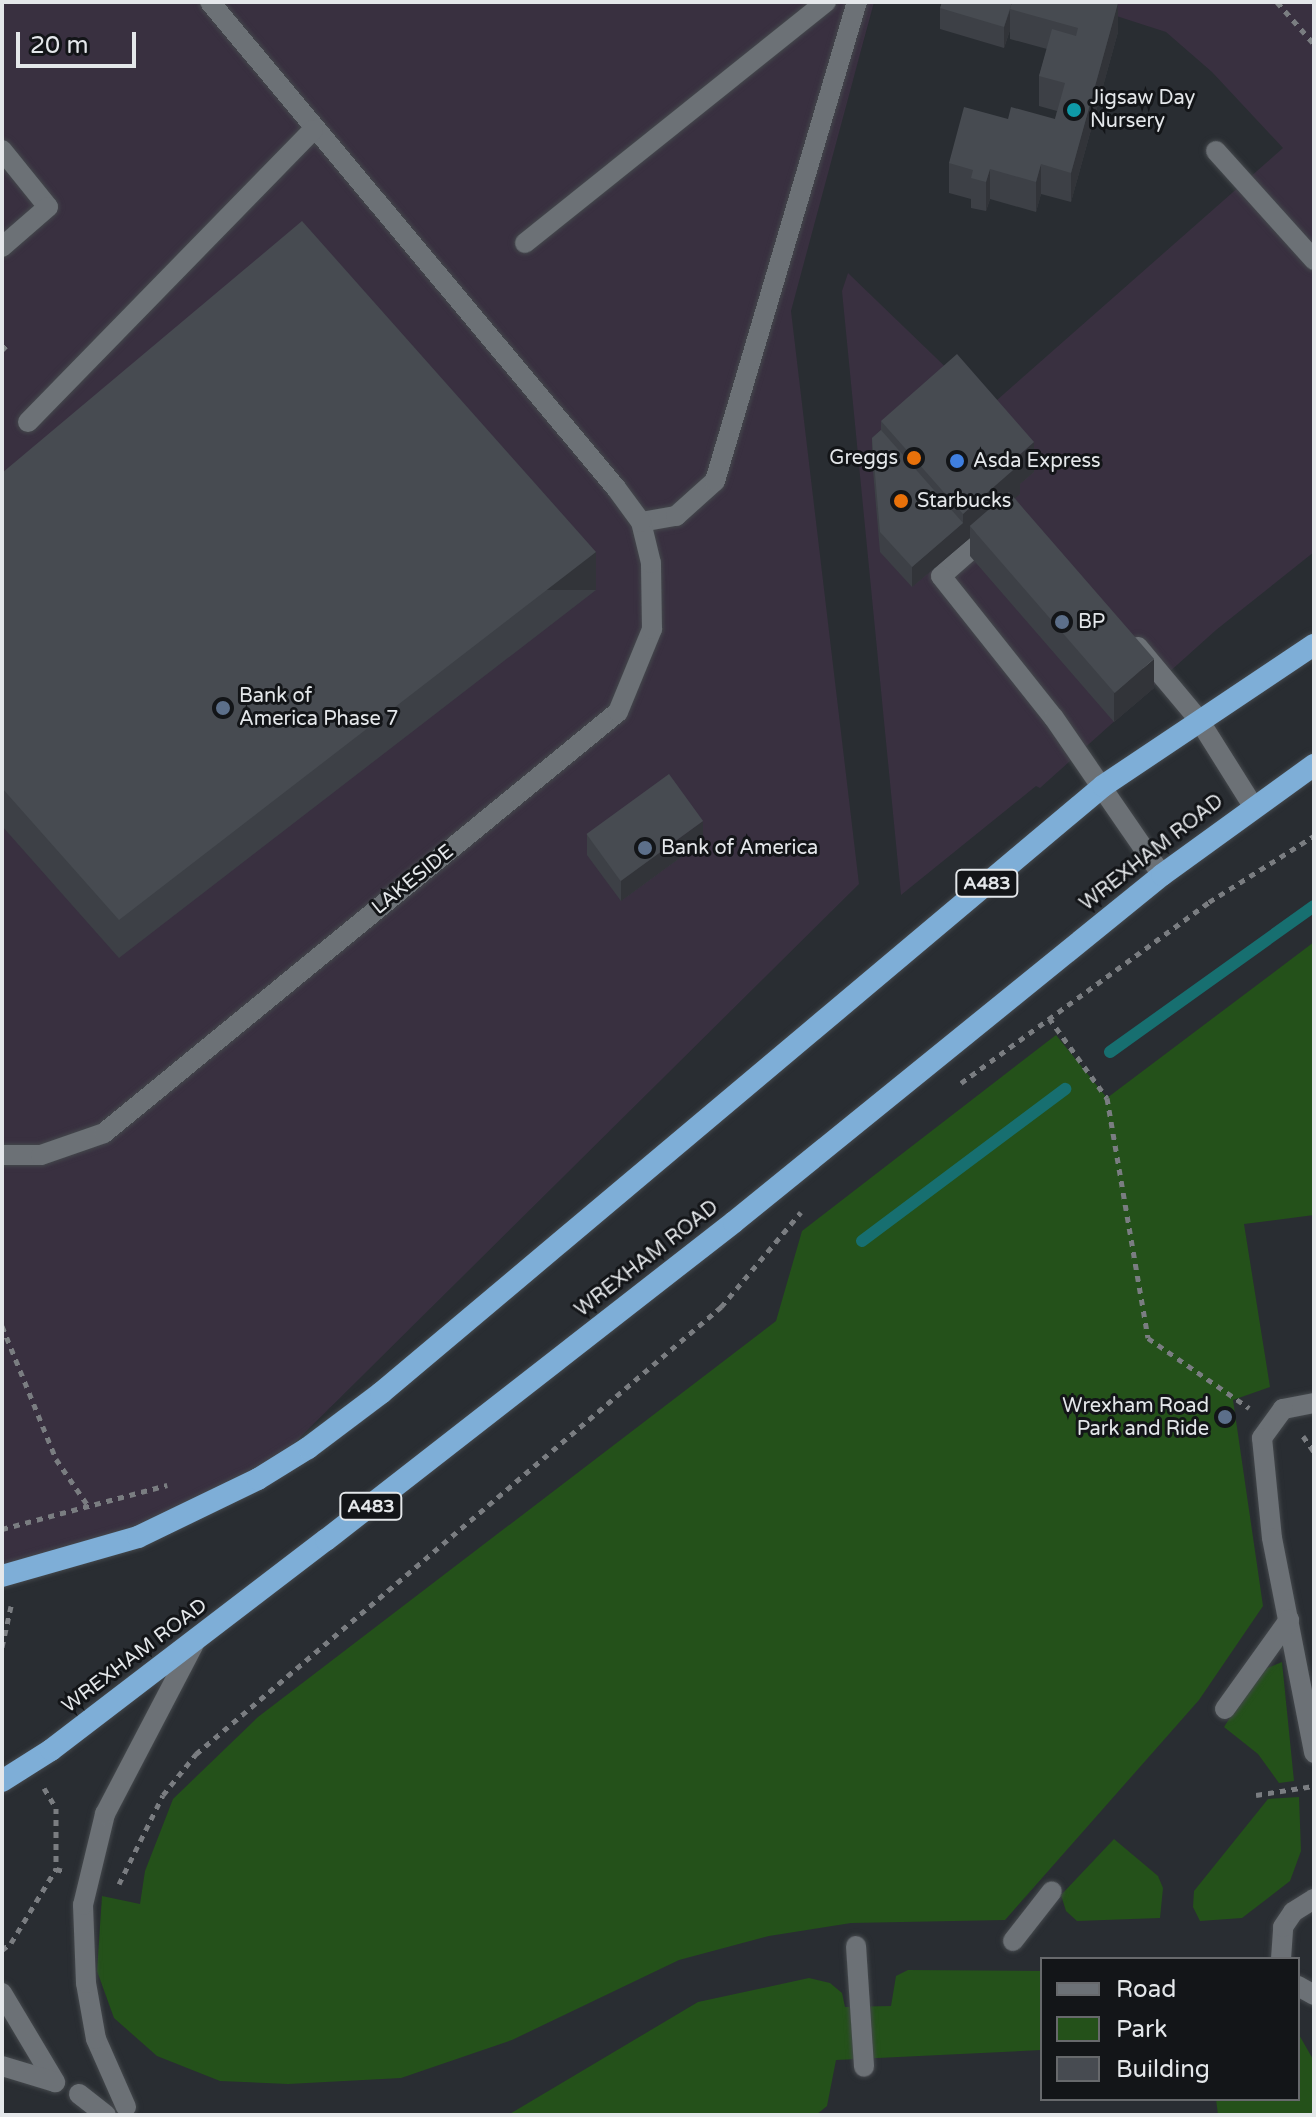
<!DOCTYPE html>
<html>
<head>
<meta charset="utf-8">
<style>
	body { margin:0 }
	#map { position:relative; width:1316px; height:2117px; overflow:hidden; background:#292d32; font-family:"Varela Round",sans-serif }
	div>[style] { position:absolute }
	.commercial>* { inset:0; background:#393040 }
	.green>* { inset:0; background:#24511a }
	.stream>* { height:12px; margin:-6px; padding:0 6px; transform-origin:6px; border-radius:6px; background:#176f70 }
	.path>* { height:5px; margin-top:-2.5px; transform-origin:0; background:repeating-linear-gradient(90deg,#7a7d81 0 6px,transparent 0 12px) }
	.roads { filter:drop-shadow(0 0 2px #44484c) drop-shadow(0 0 2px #44484c) }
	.service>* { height:20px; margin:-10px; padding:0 10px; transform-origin:10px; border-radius:10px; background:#6c7176 }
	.minor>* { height:20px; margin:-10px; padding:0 10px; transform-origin:10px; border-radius:10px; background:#6c7176 }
	.trunk>* { height:22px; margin:-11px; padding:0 11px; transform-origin:11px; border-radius:11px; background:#7eaed7 }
	.wall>* { inset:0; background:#3d4046 }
	.shaded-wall>* { inset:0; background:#323439; transform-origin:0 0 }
	.building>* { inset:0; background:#474b51; transform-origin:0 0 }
	.dots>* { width:22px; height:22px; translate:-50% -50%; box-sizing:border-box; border:4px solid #131518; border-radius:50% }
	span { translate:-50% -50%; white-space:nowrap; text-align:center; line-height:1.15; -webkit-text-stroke:6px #131518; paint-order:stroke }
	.shield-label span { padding:2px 6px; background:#131518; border:2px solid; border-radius:6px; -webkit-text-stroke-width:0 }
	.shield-label { font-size:18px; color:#e4e7ea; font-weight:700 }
	.poi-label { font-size:20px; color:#e4e7ea }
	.left { translate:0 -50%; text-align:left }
	.right { translate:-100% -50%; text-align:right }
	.street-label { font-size:20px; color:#e4e7ea }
	.frame { position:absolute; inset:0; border:4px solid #e4e7ea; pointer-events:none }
	.legend { position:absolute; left:1040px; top:1957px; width:260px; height:144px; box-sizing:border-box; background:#131518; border:2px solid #67696c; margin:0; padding:10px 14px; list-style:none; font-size:24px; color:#e4e7ea }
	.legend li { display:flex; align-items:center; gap:16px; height:40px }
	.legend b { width:40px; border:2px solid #67696c }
	.scale { position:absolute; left:16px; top:32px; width:120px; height:36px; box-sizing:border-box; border:4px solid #e4e7ea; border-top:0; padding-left:10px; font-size:24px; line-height:28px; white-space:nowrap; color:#e4e7ea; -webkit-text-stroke:6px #131518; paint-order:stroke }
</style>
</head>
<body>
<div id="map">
	<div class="commercial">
		<div style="clip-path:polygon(2px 2px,874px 2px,791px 311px,859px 884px,258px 1479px,200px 1509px,2px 1576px)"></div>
		<div style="clip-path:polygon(1073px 2px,1314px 2px,1314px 552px,1216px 630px,1040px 788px,1036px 786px,901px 895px,842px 291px,848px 273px,988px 408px,1283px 148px,1212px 72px,1166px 32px)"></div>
	</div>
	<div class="green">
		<div style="clip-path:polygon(1314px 942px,1314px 1215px,1244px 1224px,1270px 1387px,1233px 1400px,1263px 1606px,1199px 1700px,1005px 1920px,851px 1923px,769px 1936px,679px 1960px,512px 2040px,401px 2078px,288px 2084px,220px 2081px,157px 2056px,114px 2018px,97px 1971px,102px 1896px,140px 1904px,145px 1871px,173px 1799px,258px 1717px,776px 1321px,802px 1231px,1056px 1035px,1107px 1098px)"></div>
		<div style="clip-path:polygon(1282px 1662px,1294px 1781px,1279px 1783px,1258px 1754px,1224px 1727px,1260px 1671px)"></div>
		<div style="clip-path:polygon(1299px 1797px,1301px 1851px,1290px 1881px,1242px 1918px,1200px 1921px,1193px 1907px,1194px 1891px,1268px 1799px)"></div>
		<div style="clip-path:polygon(1114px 1839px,1158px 1876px,1163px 1888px,1160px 1918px,1077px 1921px,1066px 1911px,1061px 1895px)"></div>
		<div style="clip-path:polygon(908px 1970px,1042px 1971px,1042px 2050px,836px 2060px,827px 2106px,816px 2115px,508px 2115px,698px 2002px,809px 1978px,830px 1983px,842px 1993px,845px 2007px,891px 2006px,896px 1976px)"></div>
		<div style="clip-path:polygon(1298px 2033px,1314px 2061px,1314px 2115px,1218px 2115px,1216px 2099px,1298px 2099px)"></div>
	</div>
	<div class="stream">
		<div style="left:1110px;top:1052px;width:251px;rotate:-35.6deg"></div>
		<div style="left:862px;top:1241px;width:254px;rotate:-36.8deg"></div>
	</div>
	<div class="path">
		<div style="left:1277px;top:2px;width:56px;rotate:48.6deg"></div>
		<div style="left:2px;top:350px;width:8px;rotate:-45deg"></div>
		<div style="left:1049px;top:1018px;width:99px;rotate:54.1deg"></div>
		<div style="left:1107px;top:1098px;width:243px;rotate:80.3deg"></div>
		<div style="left:1148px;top:1338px;width:123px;rotate:34.7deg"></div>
		<div style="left:961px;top:1083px;width:307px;rotate:-36.1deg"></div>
		<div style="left:1209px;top:902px;width:124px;rotate:-32.2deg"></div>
		<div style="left:2px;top:1326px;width:144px;rotate:67.9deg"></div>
		<div style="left:56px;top:1459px;width:58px;rotate:55.5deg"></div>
		<div style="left:1303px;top:1436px;width:19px;rotate:55deg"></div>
		<div style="left:2px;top:1529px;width:171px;rotate:-14.9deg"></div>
		<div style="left:2px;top:1647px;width:42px;rotate:-77.6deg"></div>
		<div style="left:44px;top:1788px;width:23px;rotate:59deg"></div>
		<div style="left:56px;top:1808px;width:61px;rotate:90deg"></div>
		<div style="left:1256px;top:1795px;width:58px;rotate:-9deg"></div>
		<div style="left:119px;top:1884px;width:99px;rotate:-63.7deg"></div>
		<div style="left:163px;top:1795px;width:53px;rotate:-51.2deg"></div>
		<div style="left:196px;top:1754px;width:690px;rotate:-40.41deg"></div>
		<div style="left:721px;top:1307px;width:124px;rotate:-49.9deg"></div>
		<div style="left:2px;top:1950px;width:11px;rotate:-38deg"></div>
		<div style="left:11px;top:1943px;width:87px;rotate:-58.7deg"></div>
		<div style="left:56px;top:1869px;width:7px;rotate:16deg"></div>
	</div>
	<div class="roads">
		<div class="service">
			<div style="left:210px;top:2px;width:633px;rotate:50.12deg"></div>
			<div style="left:2px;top:150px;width:73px;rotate:51.1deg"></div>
			<div style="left:48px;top:207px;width:61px;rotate:139deg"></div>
			<div style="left:1216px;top:151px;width:147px;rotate:48deg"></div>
			<div style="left:525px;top:243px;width:386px;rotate:-38.7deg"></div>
			<div style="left:28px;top:422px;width:408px;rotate:-45.7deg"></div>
			<div style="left:641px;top:522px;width:36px;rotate:-10deg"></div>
			<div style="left:676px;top:516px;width:52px;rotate:-41.9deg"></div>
			<div style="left:715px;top:481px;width:500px;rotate:-73.5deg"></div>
			<div style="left:990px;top:533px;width:65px;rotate:138.7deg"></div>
			<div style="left:941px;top:576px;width:181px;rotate:51.5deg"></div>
			<div style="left:1054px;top:718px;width:191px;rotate:55.5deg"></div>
			<div style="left:1138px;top:647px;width:95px;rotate:50.1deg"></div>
			<div style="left:1199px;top:720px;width:102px;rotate:57.9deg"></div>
			<div style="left:1314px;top:1403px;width:32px;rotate:169deg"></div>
			<div style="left:1283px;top:1409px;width:36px;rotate:126deg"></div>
			<div style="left:1262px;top:1438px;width:100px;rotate:84.3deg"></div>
			<div style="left:1272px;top:1538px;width:219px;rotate:78.9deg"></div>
			<div style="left:1225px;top:1709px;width:110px;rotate:-54.3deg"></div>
			<div style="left:1013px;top:1941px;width:63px;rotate:-52deg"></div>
			<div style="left:856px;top:1946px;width:121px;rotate:86.2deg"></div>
		</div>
		<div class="minor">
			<div style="left:2px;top:1155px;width:39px"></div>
			<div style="left:41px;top:1155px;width:67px;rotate:-19.2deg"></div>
			<div style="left:104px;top:1133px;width:664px;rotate:-39.32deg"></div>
			<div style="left:618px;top:712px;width:90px;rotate:-67.7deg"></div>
			<div style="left:652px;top:629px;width:66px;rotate:-90.9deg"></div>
			<div style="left:651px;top:563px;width:42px;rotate:-103.7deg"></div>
			<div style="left:641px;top:522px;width:42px;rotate:-126.3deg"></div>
			<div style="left:1281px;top:1959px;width:32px;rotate:-86deg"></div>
			<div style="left:1283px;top:1927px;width:18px;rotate:-56deg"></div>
			<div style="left:1293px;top:1912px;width:25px;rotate:-32deg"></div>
			<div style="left:1298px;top:1986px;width:18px;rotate:29deg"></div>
			<div style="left:2px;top:1993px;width:104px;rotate:59.2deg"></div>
			<div style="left:2px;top:2066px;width:55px;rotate:16.8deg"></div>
			<div style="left:79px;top:2094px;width:34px;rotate:38deg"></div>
			<div style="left:126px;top:2107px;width:74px;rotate:-113.8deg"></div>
			<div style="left:96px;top:2039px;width:57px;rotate:-100.1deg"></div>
			<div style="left:86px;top:1983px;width:78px;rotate:-92.2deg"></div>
			<div style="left:83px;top:1905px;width:94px;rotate:-76.4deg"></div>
			<div style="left:105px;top:1814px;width:199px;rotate:-62.4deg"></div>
		</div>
		<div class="trunk">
			<div style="left:2px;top:1576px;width:141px;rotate:-16deg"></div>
			<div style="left:138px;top:1537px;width:133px;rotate:-25.8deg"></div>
			<div style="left:258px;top:1479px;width:59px;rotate:-31.8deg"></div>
			<div style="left:308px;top:1448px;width:91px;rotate:-37deg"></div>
			<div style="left:381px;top:1393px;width:943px;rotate:-40.05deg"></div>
			<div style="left:1103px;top:786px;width:254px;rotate:-33.8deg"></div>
			<div style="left:2px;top:1781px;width:58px;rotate:-32.3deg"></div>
			<div style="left:51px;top:1750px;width:346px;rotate:-37.4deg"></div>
			<div style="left:326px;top:1540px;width:517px;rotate:-37.93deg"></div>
			<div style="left:734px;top:1222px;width:551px;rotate:-39.03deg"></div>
			<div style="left:1162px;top:875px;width:188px;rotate:-35.9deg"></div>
		</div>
	</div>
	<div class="wall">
		<div style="clip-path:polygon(1116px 2px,1118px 32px,1071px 202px,1041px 194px,1036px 212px,990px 199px,986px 211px,971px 208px,971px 199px,949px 193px,949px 163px,1008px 119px,1055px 119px,1057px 111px,1039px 106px,1039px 76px,1047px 49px,1010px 39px,1010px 30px,1004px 48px,940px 29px,940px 8px)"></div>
		<div style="clip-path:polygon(881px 421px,1034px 472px,1020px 484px,1020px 494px,1015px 498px,1154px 688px,1114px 722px,970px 556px,970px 538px,912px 587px,880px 552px,872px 459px,872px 438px,881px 430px)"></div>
		<div style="clip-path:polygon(2px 473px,596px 590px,119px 958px,2px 826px)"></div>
		<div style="clip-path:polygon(587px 835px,703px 841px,621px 901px,587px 855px)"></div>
	</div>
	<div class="shaded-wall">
		<div style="clip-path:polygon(1118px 3px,1118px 32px,1071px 202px,1071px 173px)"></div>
		<div style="clip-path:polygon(1010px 10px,1010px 30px,1004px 48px,1004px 27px)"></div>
		<div style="clip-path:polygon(1041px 164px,1041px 194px,1036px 212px,1036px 182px)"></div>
		<div style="clip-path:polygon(990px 169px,990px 199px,986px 211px,986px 182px)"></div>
		<div style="clip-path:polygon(1034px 442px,1034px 472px,1020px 484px,1020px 494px,976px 533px,970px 526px,970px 538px,912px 587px,912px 567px,963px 523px,963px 514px,1016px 458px)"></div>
		<div style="left:596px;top:552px;width:38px;height:602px;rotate:90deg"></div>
		<div style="clip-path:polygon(1154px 659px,1154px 688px,1114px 722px,1114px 693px)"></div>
		<div style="clip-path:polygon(703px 821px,703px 841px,621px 901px,621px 881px)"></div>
	</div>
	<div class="building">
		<div style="clip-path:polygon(942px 2px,1012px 2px,1004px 27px,940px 8px)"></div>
		<div style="clip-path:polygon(1012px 2px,1118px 3px,1071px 173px,1041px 164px,1036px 182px,990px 169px,986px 182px,971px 178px,973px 170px,949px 163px,964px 107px,1008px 119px,1011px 107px,1055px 119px,1065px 83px,1039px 76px,1052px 29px,1076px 36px,1078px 28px,1010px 9px)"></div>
		<div style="clip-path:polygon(302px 221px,596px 552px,119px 920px,2px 788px,2px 473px)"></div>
		<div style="clip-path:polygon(957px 354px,1034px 442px,1016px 458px,1020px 464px,963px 514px,881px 421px)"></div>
		<div style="clip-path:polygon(881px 430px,963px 523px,912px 567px,880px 532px,872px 438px)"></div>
		<div style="left:1009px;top:492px;width:221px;height:52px;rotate:49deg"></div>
		<div style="left:669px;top:774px;width:58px;height:102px;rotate:54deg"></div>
	</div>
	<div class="dots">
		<div style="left:1074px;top:110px;background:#0f9aa8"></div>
		<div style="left:914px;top:458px;background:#e8710a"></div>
		<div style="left:957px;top:461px;background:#3f7fe0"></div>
		<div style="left:901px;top:501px;background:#e8710a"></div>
		<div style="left:1062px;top:622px;background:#5c6f8a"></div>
		<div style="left:223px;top:708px;background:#5c6f8a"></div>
		<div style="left:645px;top:848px;background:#5c6f8a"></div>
		<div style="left:1225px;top:1417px;background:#5c6f8a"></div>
	</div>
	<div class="shield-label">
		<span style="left:987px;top:883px">A483</span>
		<span style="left:371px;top:1506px">A483</span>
	</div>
	<div class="poi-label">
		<span class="left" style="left:1090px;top:110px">Jigsaw Day<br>Nursery</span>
		<span class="right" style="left:898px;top:458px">Greggs</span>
		<span class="left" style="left:973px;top:461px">Asda Express</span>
		<span class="left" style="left:917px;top:501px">Starbucks</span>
		<span class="left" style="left:1078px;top:622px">BP</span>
		<span class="left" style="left:239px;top:708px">Bank of<br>America Phase 7</span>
		<span class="left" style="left:661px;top:848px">Bank of America</span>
		<span class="right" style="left:1209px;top:1418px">Wrexham Road<br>Park and Ride</span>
	</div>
	<div class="street-label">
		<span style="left:1152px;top:853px;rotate:-38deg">WREXHAM ROAD</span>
		<span style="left:413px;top:880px;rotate:-39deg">LAKESIDE</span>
		<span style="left:647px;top:1259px;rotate:-38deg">WREXHAM ROAD</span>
		<span style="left:135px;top:1656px;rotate:-37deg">WREXHAM ROAD</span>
	</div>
	<div class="frame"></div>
	<ul class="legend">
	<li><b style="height:10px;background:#6c7176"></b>Road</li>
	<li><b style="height:22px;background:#24511a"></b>Park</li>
	<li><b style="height:22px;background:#474b51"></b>Building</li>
	</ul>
	<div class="scale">20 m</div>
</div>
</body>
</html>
